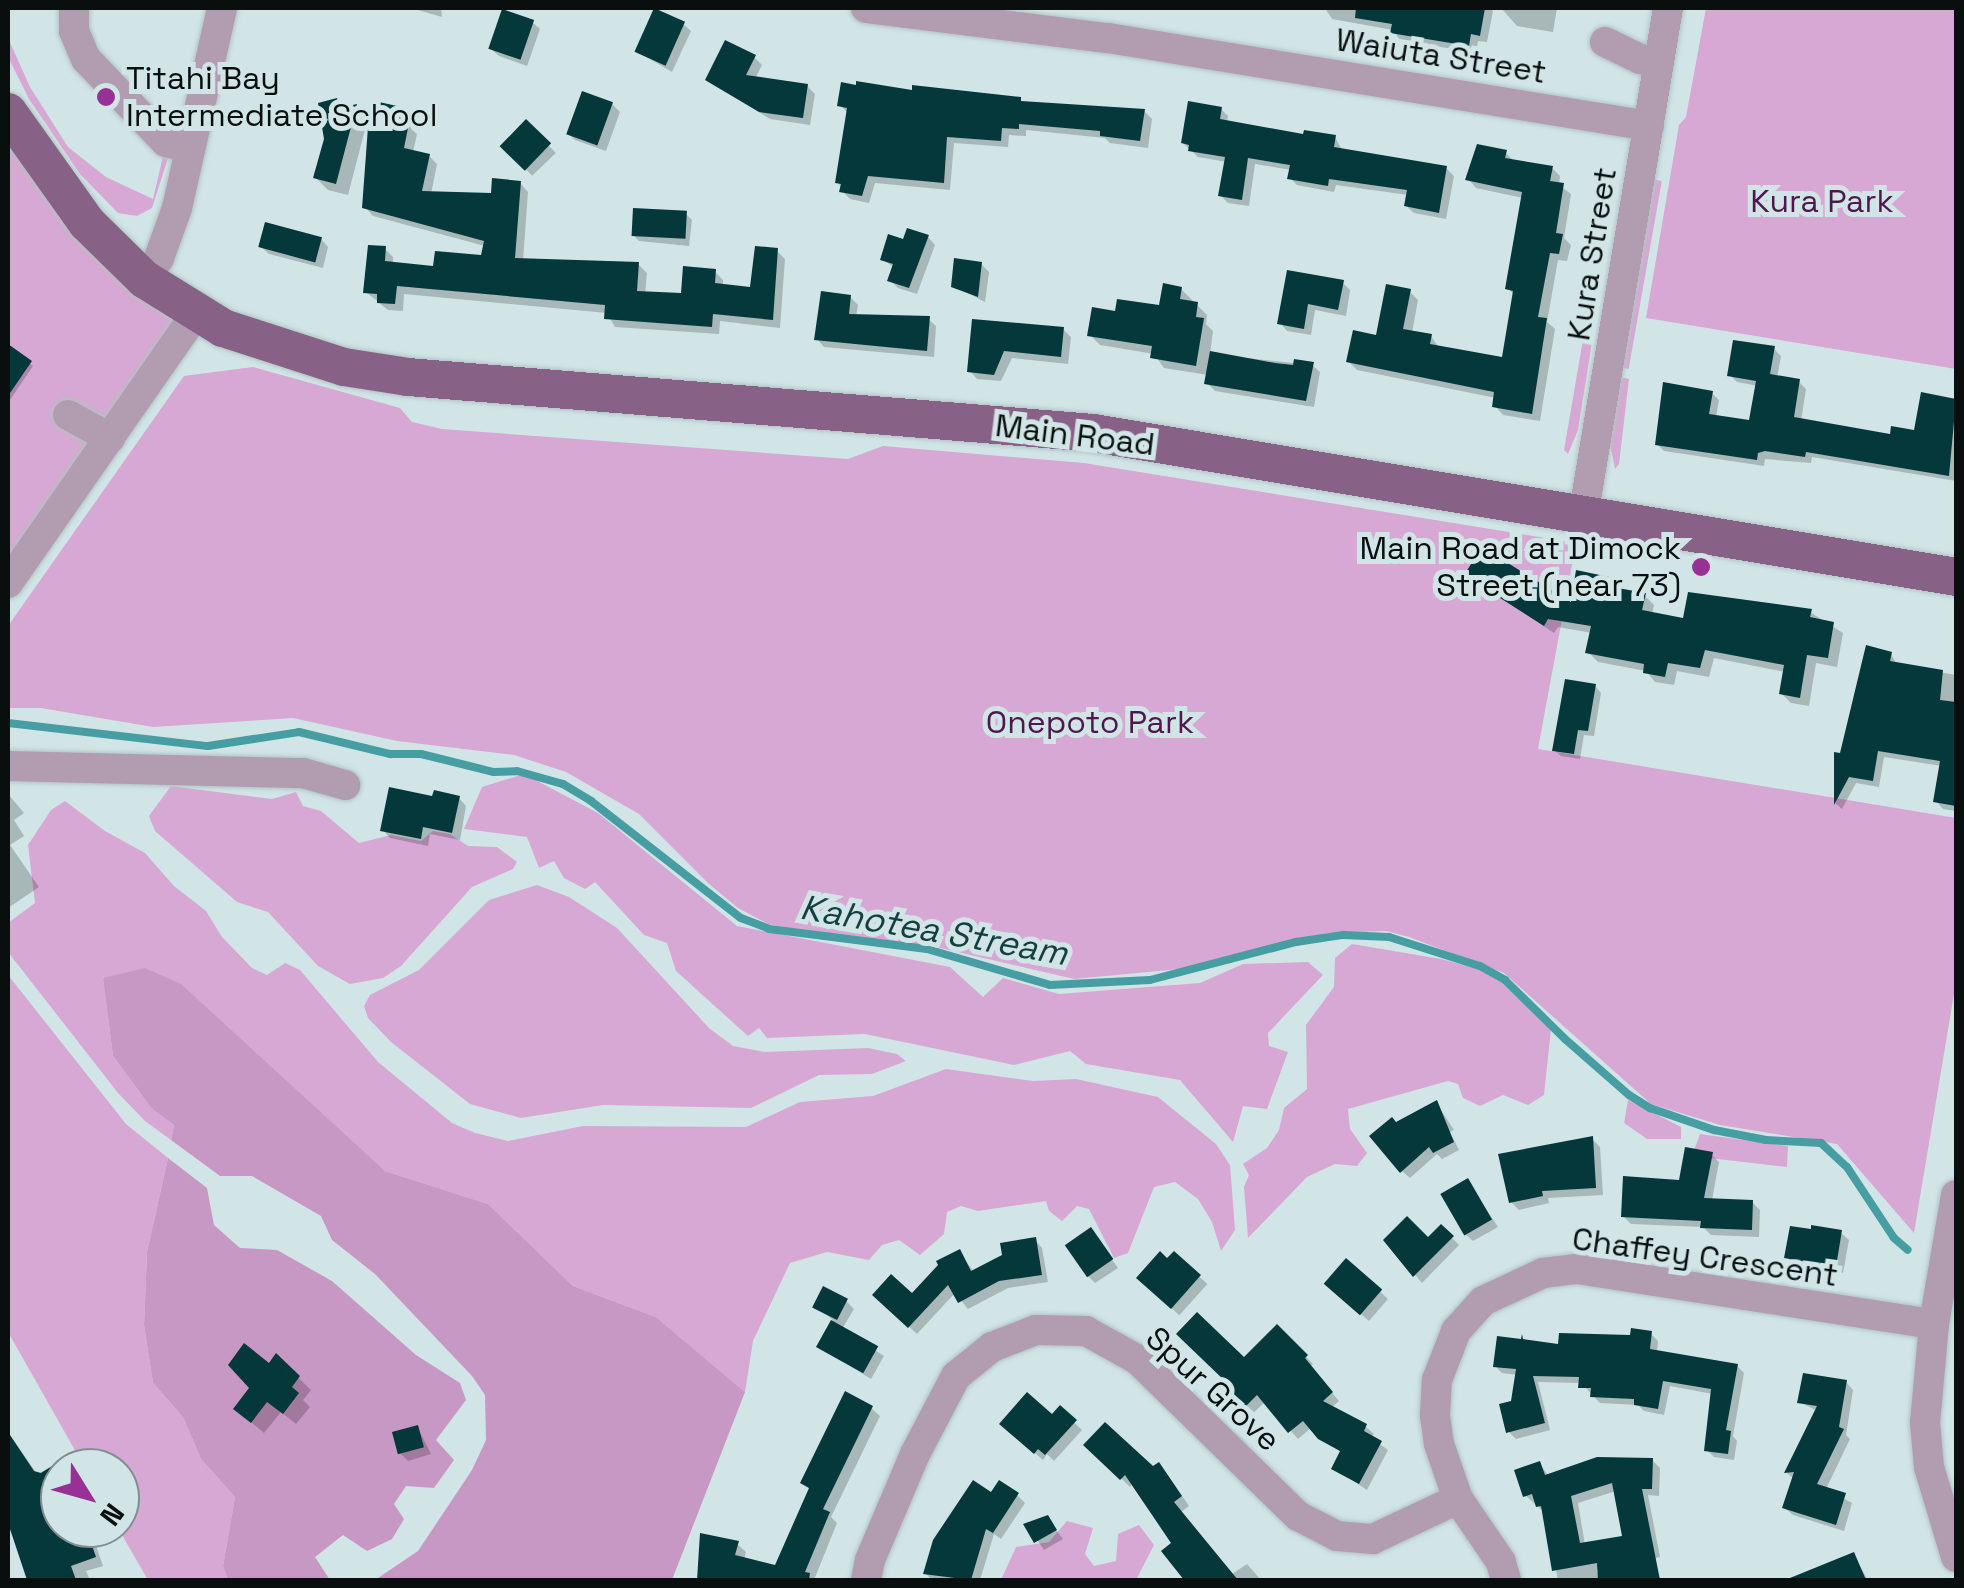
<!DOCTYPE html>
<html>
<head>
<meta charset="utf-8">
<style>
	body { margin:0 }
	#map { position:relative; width:1964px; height:1588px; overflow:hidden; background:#d2e5e6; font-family:"Space Grotesk",sans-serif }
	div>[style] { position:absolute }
	.green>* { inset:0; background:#d7a8d3; transform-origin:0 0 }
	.forest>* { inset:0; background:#c898c5 }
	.shadow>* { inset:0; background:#0003; transform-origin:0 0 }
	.stream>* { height:8px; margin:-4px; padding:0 4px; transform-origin:4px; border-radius:4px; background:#469ea2 }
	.building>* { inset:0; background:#04383a; transform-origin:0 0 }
	.roads { filter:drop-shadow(0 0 2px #b2c3c4) drop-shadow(0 0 2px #b2c3c4) }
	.minor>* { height:30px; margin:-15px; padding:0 15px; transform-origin:15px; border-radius:15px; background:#b29cb0 }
	.major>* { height:38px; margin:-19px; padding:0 19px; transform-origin:19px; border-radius:19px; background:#886286 }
	.dots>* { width:28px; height:28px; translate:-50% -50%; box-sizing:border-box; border:5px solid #d2e5e6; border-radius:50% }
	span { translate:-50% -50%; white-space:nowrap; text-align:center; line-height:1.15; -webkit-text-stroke:10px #d2e5e6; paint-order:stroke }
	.street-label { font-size:32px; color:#090f0f }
	.poi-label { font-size:32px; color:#090f0f }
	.left { translate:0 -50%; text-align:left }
	.right { translate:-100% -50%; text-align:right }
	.park-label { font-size:32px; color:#50164e }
	.water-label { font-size:35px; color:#143e3f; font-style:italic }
	.frame { position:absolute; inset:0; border:10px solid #090f0f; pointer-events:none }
	.north { position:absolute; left:40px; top:1448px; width:100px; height:100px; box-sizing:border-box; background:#d2e5e6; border:2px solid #828f90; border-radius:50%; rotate:127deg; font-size:28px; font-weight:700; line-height:40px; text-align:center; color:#090f0f }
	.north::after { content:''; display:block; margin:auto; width:35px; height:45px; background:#983196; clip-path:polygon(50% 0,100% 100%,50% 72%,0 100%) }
</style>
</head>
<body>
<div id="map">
	<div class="green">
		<div style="clip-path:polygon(1706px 8px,1956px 8px,1956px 369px,1646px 318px,1679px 125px,1686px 117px)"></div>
		<div style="clip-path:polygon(8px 38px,30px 87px,68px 147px,106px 177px,153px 199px,164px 152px,169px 155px,152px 208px,137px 216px,118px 213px,80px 174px,29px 99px,8px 57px)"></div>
		<div style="clip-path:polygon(8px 115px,196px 314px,8px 583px)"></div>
		<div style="left:1651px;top:179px;width:11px;height:191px;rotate:10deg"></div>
		<div style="clip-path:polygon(1584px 334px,1593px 336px,1578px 430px,1568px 454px,1564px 450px)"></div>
		<div style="clip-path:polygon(253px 367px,400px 408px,412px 422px,442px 429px,848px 459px,883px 446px,1084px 463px,1576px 543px,1538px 749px,1956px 818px,1956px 982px,1914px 1233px,1837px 1144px,1720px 1125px,1651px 1104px,1504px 973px,1409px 937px,1386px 931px,1328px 933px,1180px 969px,1074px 979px,932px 946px,838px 939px,768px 924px,738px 908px,709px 884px,639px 814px,566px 772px,514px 755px,397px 741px,293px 718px,153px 727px,41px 708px,8px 708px,8px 626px,184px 376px)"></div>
		<div style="clip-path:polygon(1619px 377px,1629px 379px,1619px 464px,1615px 469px,1609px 439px)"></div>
		<div style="clip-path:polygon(524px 774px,598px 813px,737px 926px,950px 967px,983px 997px,1003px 978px,1059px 994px,1200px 983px,1243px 964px,1308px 962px,1323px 975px,1268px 1033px,1269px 1046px,1288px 1052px,1267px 1109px,1243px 1106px,1233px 1142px,1180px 1080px,1086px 1064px,1070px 1051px,1014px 1065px,865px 1034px,767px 1038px,759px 1028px,748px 1036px,676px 971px,667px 943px,644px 935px,595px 882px,585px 889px,564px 878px,554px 861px,539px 868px,527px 837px,464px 829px,482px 787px)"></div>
		<div style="clip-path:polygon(171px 786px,272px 799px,296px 792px,303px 806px,321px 811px,359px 843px,391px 835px,421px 841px,433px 831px,450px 834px,468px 846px,497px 847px,517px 862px,513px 869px,472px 887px,401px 966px,383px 978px,350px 984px,318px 966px,268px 912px,237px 902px,155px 831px,149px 816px)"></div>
		<div style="clip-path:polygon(65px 801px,105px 831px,145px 853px,174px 886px,206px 911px,222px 937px,252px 968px,267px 975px,285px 963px,300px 970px,378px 1062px,452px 1123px,475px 1133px,508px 1141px,583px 1126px,746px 1127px,800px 1102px,873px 1096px,946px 1069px,1033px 1081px,1076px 1079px,1158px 1097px,1216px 1144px,1230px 1165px,1235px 1230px,1221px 1251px,1212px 1222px,1198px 1199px,1175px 1182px,1154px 1187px,1128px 1253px,1114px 1258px,1089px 1209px,1077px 1206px,1062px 1221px,1049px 1211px,1046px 1201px,978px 1211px,961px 1206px,947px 1212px,944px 1234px,920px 1255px,899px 1240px,882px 1245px,869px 1260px,827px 1252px,790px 1263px,753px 1341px,745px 1392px,656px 1317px,573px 1286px,488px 1204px,385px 1171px,304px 1100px,103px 977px,113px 1056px,152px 1109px,174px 1125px,171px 1140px,145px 1121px,118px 1093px,8px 952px,8px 923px,35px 903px,28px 845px,51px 810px)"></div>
		<div style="clip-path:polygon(537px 885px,569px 897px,617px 928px,709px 1028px,733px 1046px,765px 1052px,868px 1048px,897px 1054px,906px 1061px,872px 1074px,819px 1075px,751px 1108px,603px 1105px,521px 1118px,470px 1104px,391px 1042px,368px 1018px,364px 1006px,370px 995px,419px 970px,489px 900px)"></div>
		<div style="clip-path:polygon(1352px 944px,1441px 959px,1486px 971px,1504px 982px,1551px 1029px,1544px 1095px,1528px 1105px,1503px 1095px,1480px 1106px,1463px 1098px,1458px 1084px,1448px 1081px,1348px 1109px,1350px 1129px,1367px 1153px,1357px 1166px,1335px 1164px,1307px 1177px,1248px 1238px,1244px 1187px,1249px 1175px,1243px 1164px,1267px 1148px,1279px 1130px,1284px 1108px,1307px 1089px,1306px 1025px,1334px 987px,1335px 958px)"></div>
		<div style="clip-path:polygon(8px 975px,126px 1124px,168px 1158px,147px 1252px,144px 1325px,153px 1383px,183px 1417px,201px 1459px,235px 1497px,223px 1566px,228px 1580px,148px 1580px,118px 1528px,120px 1468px,85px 1468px,8px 1332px)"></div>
		<div style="clip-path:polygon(1628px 1100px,1681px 1127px,1681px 1139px,1647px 1139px,1624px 1123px)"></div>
		<div style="clip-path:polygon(1700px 1134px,1788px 1146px,1787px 1167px,1692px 1156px)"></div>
		<div style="clip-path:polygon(1067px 1521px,1093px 1528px,1085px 1554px,1094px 1566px,1116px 1561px,1118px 1534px,1139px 1525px,1154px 1545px,1136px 1580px,1001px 1580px,1016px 1547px,1049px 1542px)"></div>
	</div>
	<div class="forest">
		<div style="clip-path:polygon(145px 968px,181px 984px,385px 1171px,488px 1204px,573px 1286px,656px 1317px,745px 1392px,672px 1580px,375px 1580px,418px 1551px,472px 1470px,486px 1440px,485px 1395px,472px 1376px,375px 1274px,332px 1240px,321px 1216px,252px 1176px,220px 1176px,171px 1140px,174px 1125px,152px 1109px,113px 1056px,103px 978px)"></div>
		<div style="clip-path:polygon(168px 1158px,207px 1188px,214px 1225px,240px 1248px,277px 1250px,332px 1281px,416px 1355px,460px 1383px,466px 1400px,436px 1440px,454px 1460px,434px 1488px,406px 1486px,394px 1504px,404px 1519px,392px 1539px,367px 1551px,343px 1535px,315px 1557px,330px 1580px,228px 1580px,223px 1566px,235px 1497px,201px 1459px,183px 1417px,153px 1383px,144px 1325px,147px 1252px)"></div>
	</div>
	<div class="shadow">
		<div style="clip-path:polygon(411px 8px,441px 8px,442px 17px)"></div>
		<div style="clip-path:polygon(1325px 8px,1490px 8px,1493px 11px,1487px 42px,1478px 41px,1476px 53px,1400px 40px,1393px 30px,1332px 19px)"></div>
		<div style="clip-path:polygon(1501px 8px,1557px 8px,1553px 32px,1517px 26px)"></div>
		<div style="clip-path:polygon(532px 22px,540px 29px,527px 66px,499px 56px,491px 49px)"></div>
		<div style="clip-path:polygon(683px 24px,691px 31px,672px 72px,636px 51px)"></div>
		<div style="clip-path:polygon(754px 57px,762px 65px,755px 79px,807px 86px,815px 94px,810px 125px,770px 119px,708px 80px)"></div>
		<div style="clip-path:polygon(1020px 100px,1025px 104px,1144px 111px,1152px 119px,1148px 148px,1110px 143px,1105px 138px,1026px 130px,1026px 136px,1009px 135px,1008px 147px,954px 143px,950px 190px,875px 183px,869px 203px,850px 199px,842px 191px,838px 182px,849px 114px,840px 105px)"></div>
		<div style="clip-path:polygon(336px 101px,345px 109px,357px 106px,368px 118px,348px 195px,328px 190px,316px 178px)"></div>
		<div style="clip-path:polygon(612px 104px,620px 112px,606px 151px,575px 140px,567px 133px)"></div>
		<div style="clip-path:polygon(1221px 109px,1228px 116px,1227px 123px,1305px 137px,1335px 137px,1342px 150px,1446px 168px,1454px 176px,1446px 219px,1414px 213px,1406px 206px,1408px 195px,1336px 185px,1334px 192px,1297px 185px,1290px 178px,1291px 170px,1255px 164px,1249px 206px,1228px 203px,1221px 196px,1227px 162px,1198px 157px,1183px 143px)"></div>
		<div style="clip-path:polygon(405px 110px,414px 118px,411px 129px,417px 134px,413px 152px,429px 156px,437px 164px,431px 194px,493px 196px,520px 183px,528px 192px,523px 261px,638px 264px,647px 273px,645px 294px,683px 296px,714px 271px,723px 280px,723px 286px,753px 290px,776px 250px,785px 259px,780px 328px,720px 321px,719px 334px,615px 327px,607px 313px,404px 294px,403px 311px,388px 310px,366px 292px,385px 249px,393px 257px,393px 265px,436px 268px,483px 258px,485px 246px,373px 216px,365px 207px)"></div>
		<div style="left:526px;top:122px;width:43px;height:33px;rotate:46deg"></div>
		<div style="clip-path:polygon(1505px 152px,1515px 162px,1552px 168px,1560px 176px,1559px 185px,1571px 194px,1564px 238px,1571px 245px,1567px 261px,1558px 260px,1547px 322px,1555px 329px,1540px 421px,1503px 415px,1495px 406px,1496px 398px,1357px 370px,1349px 362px,1378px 338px,1409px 291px,1418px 300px,1412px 333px,1431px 336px,1439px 348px,1504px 360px,1515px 296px,1508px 288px,1523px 198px,1476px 188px,1468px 179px)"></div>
		<div style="clip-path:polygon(686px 214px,692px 220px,689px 246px,639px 241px,633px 235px)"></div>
		<div style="clip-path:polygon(928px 237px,935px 245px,917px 294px,898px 288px,890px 280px,894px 268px,883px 259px,905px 242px)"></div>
		<div style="clip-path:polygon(321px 239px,328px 247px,323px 268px,269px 254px,261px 247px)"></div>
		<div style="clip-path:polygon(981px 264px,989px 272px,985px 302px,954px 286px)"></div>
		<div style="clip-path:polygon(1289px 272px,1343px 283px,1350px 290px,1346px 316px,1315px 310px,1311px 335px,1287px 331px,1280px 323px)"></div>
		<div style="clip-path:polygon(1181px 289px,1207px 315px,1206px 324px,1213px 331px,1210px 354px,1312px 365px,1320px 372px,1314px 407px,1215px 391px,1207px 383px,1208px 375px,1164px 368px,1154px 354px,1100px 345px,1090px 335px,1117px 314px,1161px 308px)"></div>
		<div style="clip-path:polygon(850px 297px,858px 305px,856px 317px,928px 319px,936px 326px,934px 357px,824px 347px,817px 339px)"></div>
		<div style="clip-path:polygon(974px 322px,1063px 329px,1071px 337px,1068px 364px,1012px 358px,1001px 381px,977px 379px,970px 371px)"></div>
		<div style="clip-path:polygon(8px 347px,33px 366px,8px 403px)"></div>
		<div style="clip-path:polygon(1774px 349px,1781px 356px,1777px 378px,1799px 382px,1806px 389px,1801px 421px,1892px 437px,1916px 432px,1923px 395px,1956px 401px,1956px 481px,1812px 457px,1811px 463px,1765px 459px,1764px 466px,1664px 451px,1657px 444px,1712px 393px,1719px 400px,1716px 417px,1751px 423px,1758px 386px,1737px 382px,1730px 375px)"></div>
		<div style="clip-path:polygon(1467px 575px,1573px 606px,1612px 580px,1622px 590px,1644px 595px,1654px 605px,1652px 615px,1685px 621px,1810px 612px,1843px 633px,1837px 667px,1816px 663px,1809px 706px,1791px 703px,1781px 693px,1785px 672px,1714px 658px,1709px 677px,1677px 671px,1674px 685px,1655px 682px,1646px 671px,1598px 662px,1588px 652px,1592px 633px,1558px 627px,1554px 633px)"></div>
		<div style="clip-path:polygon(1891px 654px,1897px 665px,1956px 675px,1956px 811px,1943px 809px,1936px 801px,1942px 766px,1884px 757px,1879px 787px,1856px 783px,1842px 809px,1836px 804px,1837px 755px,1842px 756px)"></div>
		<div style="clip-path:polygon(1595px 686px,1601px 693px,1594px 736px,1584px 735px,1580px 759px,1561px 756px,1554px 750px)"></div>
		<div style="clip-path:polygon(8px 794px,24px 813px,14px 820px,24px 836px,10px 845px,39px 887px,8px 908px)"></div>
		<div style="clip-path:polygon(459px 798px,466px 806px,460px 840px,430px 834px,428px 846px,390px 838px,383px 830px)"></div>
		<div style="clip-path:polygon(1437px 1104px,1454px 1130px,1450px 1132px,1459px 1150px,1442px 1159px,1437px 1154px,1410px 1178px,1402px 1171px,1396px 1124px)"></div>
		<div style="clip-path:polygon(1592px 1139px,1600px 1147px,1603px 1195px,1548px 1198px,1549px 1203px,1519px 1210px,1511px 1202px)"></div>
		<div style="clip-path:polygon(1711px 1154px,1719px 1162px,1712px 1200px,1752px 1202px,1760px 1210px,1759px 1237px,1711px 1235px,1703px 1227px,1631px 1224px,1623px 1216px,1681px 1182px)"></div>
		<div style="clip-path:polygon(1468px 1181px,1498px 1227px,1473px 1241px,1465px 1234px)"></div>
		<div style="clip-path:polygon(1441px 1227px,1459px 1245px,1422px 1283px,1386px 1240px,1428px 1240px)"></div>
		<div style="clip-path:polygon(1091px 1231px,1118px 1268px,1095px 1283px,1087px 1275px)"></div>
		<div style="clip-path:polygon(1841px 1233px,1849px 1240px,1843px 1273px,1795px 1265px,1787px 1257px)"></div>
		<div style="clip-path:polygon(1035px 1240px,1042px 1248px,1048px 1282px,1008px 1288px,968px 1309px,955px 1293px,917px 1334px,875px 1295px,912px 1296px,959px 1252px,974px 1272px)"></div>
		<div style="left:1174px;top:1254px;width:45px;height:42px;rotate:42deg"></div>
		<div style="clip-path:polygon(1347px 1261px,1388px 1299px,1369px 1321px,1334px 1291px)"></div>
		<div style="clip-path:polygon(846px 1301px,854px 1309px,842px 1329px,884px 1356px,871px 1379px,819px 1347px,833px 1320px,815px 1306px)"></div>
		<div style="clip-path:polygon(1277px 1327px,1313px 1364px,1310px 1367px,1339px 1401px,1331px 1408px,1366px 1427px,1374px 1434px,1371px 1438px,1388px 1450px,1367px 1490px,1334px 1468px,1342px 1453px,1312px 1427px,1298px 1439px,1265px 1402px,1250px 1416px,1223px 1389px)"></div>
		<div style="clip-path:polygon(1651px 1334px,1658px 1341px,1657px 1353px,1737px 1366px,1744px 1373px,1733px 1436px,1737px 1441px,1734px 1460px,1714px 1457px,1707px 1450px,1713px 1394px,1670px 1386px,1664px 1415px,1644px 1411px,1638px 1405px,1600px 1403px,1581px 1383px,1538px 1382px,1550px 1430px,1516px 1439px,1509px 1432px,1518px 1375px,1502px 1373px,1495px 1366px,1561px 1347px)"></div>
		<div style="clip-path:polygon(277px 1357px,311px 1390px,303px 1400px,310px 1407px,296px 1424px,281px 1412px,264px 1433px,236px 1409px)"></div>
		<div style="clip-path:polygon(1846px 1382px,1853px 1390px,1846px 1435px,1850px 1439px,1826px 1489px,1852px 1503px,1844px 1531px,1793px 1515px,1785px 1508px,1794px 1479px,1787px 1473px,1817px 1411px,1800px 1402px)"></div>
		<div style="clip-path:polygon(871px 1408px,880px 1416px,831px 1517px,837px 1523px,814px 1580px,699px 1580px,703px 1536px,737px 1544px,746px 1552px,744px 1560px,777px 1567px,811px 1490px,803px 1483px)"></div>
		<div style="clip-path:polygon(1060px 1409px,1082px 1430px,1054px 1461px,1047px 1454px,1043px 1460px,1010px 1431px,1052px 1418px)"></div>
		<div style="clip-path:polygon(418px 1428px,431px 1454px,408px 1461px,400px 1453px)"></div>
		<div style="clip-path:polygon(8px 1432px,37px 1474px,72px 1457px,82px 1468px,60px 1468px,60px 1528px,84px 1529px,93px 1537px,103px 1566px,86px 1571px,90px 1580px,30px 1579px,8px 1525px)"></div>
		<div style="clip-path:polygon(1087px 1445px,1167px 1474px,1189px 1506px,1181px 1512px,1232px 1574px,1247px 1564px,1261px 1580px,1204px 1580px,1133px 1483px,1130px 1487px)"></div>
		<div style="clip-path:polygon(evenodd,1652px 1460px,1660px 1468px,1659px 1496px,1648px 1495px,1660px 1557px,1597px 1570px,1600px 1580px,1558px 1580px,1545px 1513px,1525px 1495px,1539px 1464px,1549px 1476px,1652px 1460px,1616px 1491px,1625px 1538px,1585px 1545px,1578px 1503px,1616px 1491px)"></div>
		<div style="clip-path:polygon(1017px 1495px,1025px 1503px,1001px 1539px,994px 1534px,980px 1580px,932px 1580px,926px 1574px,992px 1496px)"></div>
		<div style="clip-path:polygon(1047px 1518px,1063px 1539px,1044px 1550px,1027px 1525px)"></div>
		<div style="clip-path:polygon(1853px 1555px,1868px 1580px,1806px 1580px,1804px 1575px)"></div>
	</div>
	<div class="stream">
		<div style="left:8px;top:723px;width:201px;rotate:6.6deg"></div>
		<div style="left:208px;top:746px;width:92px;rotate:-8.7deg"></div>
		<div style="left:299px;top:732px;width:94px;rotate:13.6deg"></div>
		<div style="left:390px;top:754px;width:31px"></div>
		<div style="left:421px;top:754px;width:75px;rotate:13.9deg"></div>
		<div style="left:494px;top:772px;width:23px;rotate:-2deg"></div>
		<div style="left:517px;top:771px;width:48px;rotate:15.8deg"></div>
		<div style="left:563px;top:784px;width:33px;rotate:31deg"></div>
		<div style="left:591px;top:801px;width:190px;rotate:38deg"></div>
		<div style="left:741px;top:918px;width:30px;rotate:21deg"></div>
		<div style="left:769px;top:929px;width:159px;rotate:7.2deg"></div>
		<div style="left:927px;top:949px;width:128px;rotate:16.3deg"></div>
		<div style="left:1050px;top:985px;width:100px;rotate:-2.9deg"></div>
		<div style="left:1150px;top:980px;width:151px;rotate:-14.6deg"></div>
		<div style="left:1296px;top:942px;width:48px;rotate:-8.5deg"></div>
		<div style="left:1343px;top:935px;width:46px;rotate:2.5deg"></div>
		<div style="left:1389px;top:937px;width:96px;rotate:17.7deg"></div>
		<div style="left:1480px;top:966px;width:29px;rotate:29deg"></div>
		<div style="left:1505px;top:980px;width:84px;rotate:44.5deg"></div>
		<div style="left:1565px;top:1039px;width:85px;rotate:41.2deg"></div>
		<div style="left:1629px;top:1095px;width:25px;rotate:32deg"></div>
		<div style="left:1650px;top:1108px;width:68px;rotate:19deg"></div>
		<div style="left:1714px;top:1130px;width:53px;rotate:10.9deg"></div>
		<div style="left:1766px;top:1140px;width:55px;rotate:3.1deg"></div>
		<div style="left:1821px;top:1143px;width:35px;rotate:43deg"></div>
		<div style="left:1847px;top:1167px;width:85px;rotate:56.5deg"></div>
		<div style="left:1894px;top:1238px;width:18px;rotate:41deg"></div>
	</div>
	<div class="building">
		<div style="left:654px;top:8px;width:34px;height:48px;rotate:24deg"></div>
		<div style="clip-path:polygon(1356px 8px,1485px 8px,1480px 36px,1471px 34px,1469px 46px,1390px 33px,1392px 24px,1355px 18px)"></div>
		<div style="left:502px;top:9px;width:34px;height:42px;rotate:19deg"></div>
		<div style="clip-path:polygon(725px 40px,756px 55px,746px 75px,808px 84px,803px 118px,759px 112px,705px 80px)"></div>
		<div style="clip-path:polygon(856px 81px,912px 90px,912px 85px,1021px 97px,1021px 101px,1145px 109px,1140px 141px,1100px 136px,1100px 131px,1019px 124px,1019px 129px,1002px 128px,1001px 141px,947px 137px,944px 183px,868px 176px,862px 196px,839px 192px,841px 184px,835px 183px,847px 108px,837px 106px,841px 82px,856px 85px)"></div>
		<div style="left:582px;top:91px;width:33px;height:46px;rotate:20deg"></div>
		<div style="clip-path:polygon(337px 98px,340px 108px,357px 104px,336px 184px,313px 178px,324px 139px,318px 103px)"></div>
		<div style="clip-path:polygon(370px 100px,406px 108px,403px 122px,409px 123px,404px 148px,430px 154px,422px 191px,491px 193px,492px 178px,521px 181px,515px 258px,639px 262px,637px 291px,681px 293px,683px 266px,716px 269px,715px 283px,750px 287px,755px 246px,778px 248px,773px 320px,713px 314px,712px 327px,604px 319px,605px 305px,397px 286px,395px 304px,377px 303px,377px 294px,363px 293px,368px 245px,386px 246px,385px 261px,433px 266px,435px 251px,481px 255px,484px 241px,362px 208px)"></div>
		<div style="clip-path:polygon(1188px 101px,1222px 107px,1220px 119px,1303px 134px,1304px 130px,1336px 135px,1334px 147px,1447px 166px,1439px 213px,1404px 206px,1407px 190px,1329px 179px,1328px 186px,1287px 179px,1290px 165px,1248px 158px,1242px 200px,1218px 196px,1225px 157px,1188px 151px,1189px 145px,1181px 143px)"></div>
		<div style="left:526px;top:119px;width:35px;height:38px;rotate:44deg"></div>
		<div style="clip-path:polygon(1477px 144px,1507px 150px,1505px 158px,1553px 166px,1550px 181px,1564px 183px,1556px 233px,1563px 234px,1559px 254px,1550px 253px,1538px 317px,1547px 318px,1532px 414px,1492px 407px,1494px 392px,1346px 362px,1353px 330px,1376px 335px,1386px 284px,1411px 289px,1403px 329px,1432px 334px,1430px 344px,1502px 357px,1513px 291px,1505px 289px,1522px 192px,1465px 180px)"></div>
		<div style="left:633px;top:208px;width:54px;height:28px;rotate:3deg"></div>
		<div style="left:265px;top:222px;width:59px;height:26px;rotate:15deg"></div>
		<div style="clip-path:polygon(907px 228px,929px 235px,909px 288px,887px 281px,893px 264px,880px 260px,888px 234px,903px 239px)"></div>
		<div style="clip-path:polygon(954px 258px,982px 262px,978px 297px,951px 287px)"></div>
		<div style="clip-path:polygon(1287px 270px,1344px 280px,1338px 310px,1308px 304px,1304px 329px,1277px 324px)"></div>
		<div style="clip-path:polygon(1163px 283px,1182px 287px,1180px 299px,1198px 302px,1196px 317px,1204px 318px,1196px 366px,1150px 358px,1152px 346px,1087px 336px,1092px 307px,1115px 311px,1117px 299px,1159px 305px)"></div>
		<div style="clip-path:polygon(821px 291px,851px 295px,849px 314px,930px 316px,927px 351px,814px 340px)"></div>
		<div style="clip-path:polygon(972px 319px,1064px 327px,1061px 357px,1004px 351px,994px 375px,967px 372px)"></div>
		<div style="clip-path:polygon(1733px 340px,1775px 346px,1770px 374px,1800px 379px,1794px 417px,1890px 434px,1891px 426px,1914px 430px,1921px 392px,1956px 399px,1949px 476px,1806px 452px,1805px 457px,1765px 451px,1758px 453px,1757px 460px,1655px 445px,1663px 382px,1713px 391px,1709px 414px,1749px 420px,1756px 381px,1727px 376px)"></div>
		<div style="clip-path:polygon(8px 344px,32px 361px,8px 396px)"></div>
		<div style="clip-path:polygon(1210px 351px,1275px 363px,1293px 365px,1294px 359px,1314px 362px,1306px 401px,1204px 384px)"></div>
		<div style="clip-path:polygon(1482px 547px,1571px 602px,1576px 570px,1614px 578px,1612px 587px,1646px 593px,1642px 610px,1683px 618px,1688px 592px,1812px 609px,1810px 617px,1834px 622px,1828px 658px,1807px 655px,1800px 698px,1779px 694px,1784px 665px,1705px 650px,1700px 668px,1668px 663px,1665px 677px,1643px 673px,1644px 664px,1585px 653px,1591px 626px,1548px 619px,1544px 626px,1464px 575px)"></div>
		<div style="clip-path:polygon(1866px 645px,1892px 652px,1890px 661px,1943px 670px,1940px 700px,1956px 702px,1956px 806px,1933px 802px,1940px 761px,1878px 751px,1873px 781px,1849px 777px,1834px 805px,1834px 752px,1840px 753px)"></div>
		<div style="clip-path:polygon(1565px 679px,1596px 684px,1588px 731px,1578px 730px,1574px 754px,1552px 751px)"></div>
		<div style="clip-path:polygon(389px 787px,432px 796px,434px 790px,460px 796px,452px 833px,423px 827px,421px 839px,380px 831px)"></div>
		<div style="clip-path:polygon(1437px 1100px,1454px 1142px,1433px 1153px,1429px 1147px,1400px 1173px,1369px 1136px,1392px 1117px,1396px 1122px)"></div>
		<div style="clip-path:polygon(1593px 1136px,1596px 1188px,1542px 1191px,1543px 1196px,1509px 1203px,1498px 1154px)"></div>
		<div style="clip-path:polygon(1685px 1147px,1713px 1152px,1704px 1198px,1753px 1200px,1752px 1230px,1700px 1228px,1701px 1221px,1621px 1217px,1623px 1176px,1679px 1180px)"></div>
		<div style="left:1468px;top:1178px;width:48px;height:32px;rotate:60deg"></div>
		<div style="clip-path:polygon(1407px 1216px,1428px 1237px,1441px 1224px,1454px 1236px,1413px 1277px,1383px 1240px)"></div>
		<div style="clip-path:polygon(1811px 1225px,1842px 1230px,1836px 1267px,1784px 1258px,1790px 1226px,1811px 1229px)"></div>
		<div style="left:1091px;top:1227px;width:39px;height:32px;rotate:55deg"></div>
		<div style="clip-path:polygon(1036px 1237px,1042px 1275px,999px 1281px,958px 1303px,948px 1285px,908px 1328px,872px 1295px,891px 1274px,912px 1293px,938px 1265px,936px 1261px,960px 1249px,971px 1271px,1002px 1255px,1000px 1243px)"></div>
		<div style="clip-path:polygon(1160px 1251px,1167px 1258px,1174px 1251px,1201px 1275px,1171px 1309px,1136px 1278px)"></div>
		<div style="left:1346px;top:1258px;width:48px;height:34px;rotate:41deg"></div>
		<div style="left:823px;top:1286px;width:28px;height:24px;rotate:27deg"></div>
		<div style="clip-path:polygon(1197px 1312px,1244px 1357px,1277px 1324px,1308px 1355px,1305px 1358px,1333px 1392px,1323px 1401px,1367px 1424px,1364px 1431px,1382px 1441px,1359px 1484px,1331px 1469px,1340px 1451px,1318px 1439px,1303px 1421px,1288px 1433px,1257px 1395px,1241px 1411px,1219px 1389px,1226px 1382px,1176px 1334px)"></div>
		<div style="left:831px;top:1320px;width:54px;height:31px;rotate:29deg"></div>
		<div style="clip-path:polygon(1631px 1328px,1652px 1331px,1650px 1349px,1738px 1364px,1726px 1430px,1731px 1431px,1728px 1454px,1704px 1451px,1711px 1389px,1663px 1381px,1658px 1409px,1634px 1405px,1634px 1399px,1590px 1397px,1591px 1388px,1578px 1388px,1579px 1377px,1533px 1376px,1545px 1423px,1506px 1433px,1499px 1404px,1511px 1401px,1516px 1369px,1493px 1367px,1497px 1336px,1521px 1339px,1522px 1334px,1523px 1339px,1558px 1344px,1559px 1333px,1630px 1335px)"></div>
		<div style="clip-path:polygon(244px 1343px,269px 1363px,276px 1353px,300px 1376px,292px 1387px,299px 1393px,283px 1414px,267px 1402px,251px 1423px,233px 1409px,249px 1388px,228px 1365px)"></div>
		<div style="clip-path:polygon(1803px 1373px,1847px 1380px,1839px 1427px,1844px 1429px,1817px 1484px,1846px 1493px,1836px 1525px,1782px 1508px,1794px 1472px,1784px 1473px,1817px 1406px,1797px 1403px)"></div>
		<div style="clip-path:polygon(845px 1391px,873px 1406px,823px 1509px,830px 1512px,805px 1572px,810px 1573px,809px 1580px,697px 1580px,700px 1533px,739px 1541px,735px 1555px,775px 1565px,809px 1488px,800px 1483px)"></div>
		<div style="clip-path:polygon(1027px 1392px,1052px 1414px,1060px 1405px,1077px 1420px,1045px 1455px,1038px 1449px,1034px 1454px,999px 1424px)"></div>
		<div style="clip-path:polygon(1105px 1422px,1153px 1466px,1159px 1462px,1182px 1496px,1174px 1502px,1238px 1580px,1184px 1580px,1161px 1551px,1171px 1543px,1125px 1475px,1120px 1480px,1083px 1445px)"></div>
		<div style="left:418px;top:1425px;width:23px;height:27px;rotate:75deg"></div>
		<div style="clip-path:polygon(8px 1432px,34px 1471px,41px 1473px,60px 1461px,60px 1528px,86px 1528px,96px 1557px,71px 1566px,76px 1580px,27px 1580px,8px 1523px)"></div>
		<div style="clip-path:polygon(evenodd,1597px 1457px,1653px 1458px,1652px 1489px,1642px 1489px,1660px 1580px,1598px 1580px,1597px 1563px,1552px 1571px,1541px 1506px,1536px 1507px,1532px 1494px,1523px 1497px,1514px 1470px,1540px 1461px,1545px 1475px,1597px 1457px,1612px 1483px,1622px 1536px,1580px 1543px,1571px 1496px,1612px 1483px)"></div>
		<div style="clip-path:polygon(973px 1480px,991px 1492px,999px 1480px,1019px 1493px,993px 1533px,986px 1529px,971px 1580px,923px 1574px,933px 1540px)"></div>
		<div style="clip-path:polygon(1048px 1515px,1057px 1530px,1034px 1543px,1023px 1524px)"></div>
		<div style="clip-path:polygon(1854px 1552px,1866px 1580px,1785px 1580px)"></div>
	</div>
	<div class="roads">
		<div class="minor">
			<div style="left:74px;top:8px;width:23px;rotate:90deg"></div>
			<div style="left:74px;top:31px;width:30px;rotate:67deg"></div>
			<div style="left:86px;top:59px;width:115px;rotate:46.1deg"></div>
			<div style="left:166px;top:142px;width:25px;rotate:14deg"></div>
			<div style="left:866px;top:8px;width:244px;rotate:7.1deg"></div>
			<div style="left:1108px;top:38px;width:548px;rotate:9.24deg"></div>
			<div style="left:1605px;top:42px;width:39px;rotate:26deg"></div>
			<div style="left:1640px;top:59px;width:19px;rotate:9deg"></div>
			<div style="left:144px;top:279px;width:26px;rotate:-54deg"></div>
			<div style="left:159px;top:258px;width:53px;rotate:-70.2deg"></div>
			<div style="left:177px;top:208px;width:205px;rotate:-77.3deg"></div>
			<div style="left:68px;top:415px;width:48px;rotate:28.7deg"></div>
			<div style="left:1584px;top:511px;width:510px;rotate:-80.52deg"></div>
			<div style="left:8px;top:583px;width:328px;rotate:-55.1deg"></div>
			<div style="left:8px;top:766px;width:295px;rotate:1.4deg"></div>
			<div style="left:303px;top:773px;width:44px;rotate:15.9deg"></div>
			<div style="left:1956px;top:1195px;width:131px;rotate:99.7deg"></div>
			<div style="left:1934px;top:1324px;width:99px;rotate:95.2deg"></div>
			<div style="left:1925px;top:1423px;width:44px;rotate:84.8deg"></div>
			<div style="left:1929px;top:1467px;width:94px;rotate:73.3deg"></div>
			<div style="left:866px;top:1580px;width:20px;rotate:-79deg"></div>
			<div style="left:870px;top:1560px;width:115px;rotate:-67deg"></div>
			<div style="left:915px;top:1454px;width:88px;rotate:-62.3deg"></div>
			<div style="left:956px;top:1376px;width:46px;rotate:-38.9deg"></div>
			<div style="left:992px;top:1347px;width:47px;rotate:-21.1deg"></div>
			<div style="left:1036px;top:1330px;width:50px;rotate:1.1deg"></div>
			<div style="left:1086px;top:1331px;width:60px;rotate:29.1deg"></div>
			<div style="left:1138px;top:1360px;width:223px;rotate:44.3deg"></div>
			<div style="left:1298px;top:1516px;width:44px;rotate:27.1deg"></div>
			<div style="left:1337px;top:1536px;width:36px;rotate:5deg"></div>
			<div style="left:1373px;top:1539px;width:94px;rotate:-25.2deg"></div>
			<div style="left:1506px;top:1580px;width:19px;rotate:-106deg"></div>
			<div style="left:1501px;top:1562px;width:76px;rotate:-124.3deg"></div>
			<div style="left:1458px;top:1499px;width:58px;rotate:-109.1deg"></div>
			<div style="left:1439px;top:1444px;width:29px;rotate:-98deg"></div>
			<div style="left:1435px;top:1415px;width:35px;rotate:-87deg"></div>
			<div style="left:1437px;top:1380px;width:53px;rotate:-68.8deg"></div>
			<div style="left:1456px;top:1331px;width:40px;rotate:-48deg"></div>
			<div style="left:1483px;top:1301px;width:66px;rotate:-25deg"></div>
			<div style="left:1543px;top:1273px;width:34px;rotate:-7deg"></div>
			<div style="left:1577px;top:1269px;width:361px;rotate:8.8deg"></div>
		</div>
		<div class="major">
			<div style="left:8px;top:112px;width:136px;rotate:54.6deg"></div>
			<div style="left:87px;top:223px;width:80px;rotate:44.5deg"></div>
			<div style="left:144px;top:279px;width:93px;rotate:31.8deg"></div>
			<div style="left:223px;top:328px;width:127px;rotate:17.9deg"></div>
			<div style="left:344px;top:367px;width:65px;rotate:8.9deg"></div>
			<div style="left:408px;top:377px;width:687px;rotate:4.67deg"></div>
			<div style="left:1093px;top:433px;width:875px;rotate:9.47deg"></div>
		</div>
	</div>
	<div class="dots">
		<div style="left:106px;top:97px;background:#983196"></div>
		<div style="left:1701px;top:567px;background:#983196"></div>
	</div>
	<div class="street-label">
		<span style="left:1441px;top:56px;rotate:9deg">Waiuta Street</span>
		<span style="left:1592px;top:254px;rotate:-81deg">Kura Street</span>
		<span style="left:1075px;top:435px;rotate:7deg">Main Road</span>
		<span style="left:1705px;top:1257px;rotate:8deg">Chaffey Crescent</span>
		<span style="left:1213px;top:1389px;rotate:42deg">Spur Grove</span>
	</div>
	<div class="poi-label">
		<span class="left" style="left:126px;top:97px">Titahi Bay<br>Intermediate School</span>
		<span class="right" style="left:1681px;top:567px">Main Road at Dimock<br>Street (near 73)</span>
	</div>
	<div class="park-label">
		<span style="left:1822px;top:201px">Kura Park</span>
		<span style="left:1090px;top:722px">Onepoto Park</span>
	</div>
	<div class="water-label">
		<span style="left:934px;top:930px;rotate:10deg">Kahotea Stream</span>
	</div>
	<div class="frame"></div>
	<div class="north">N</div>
</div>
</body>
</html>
